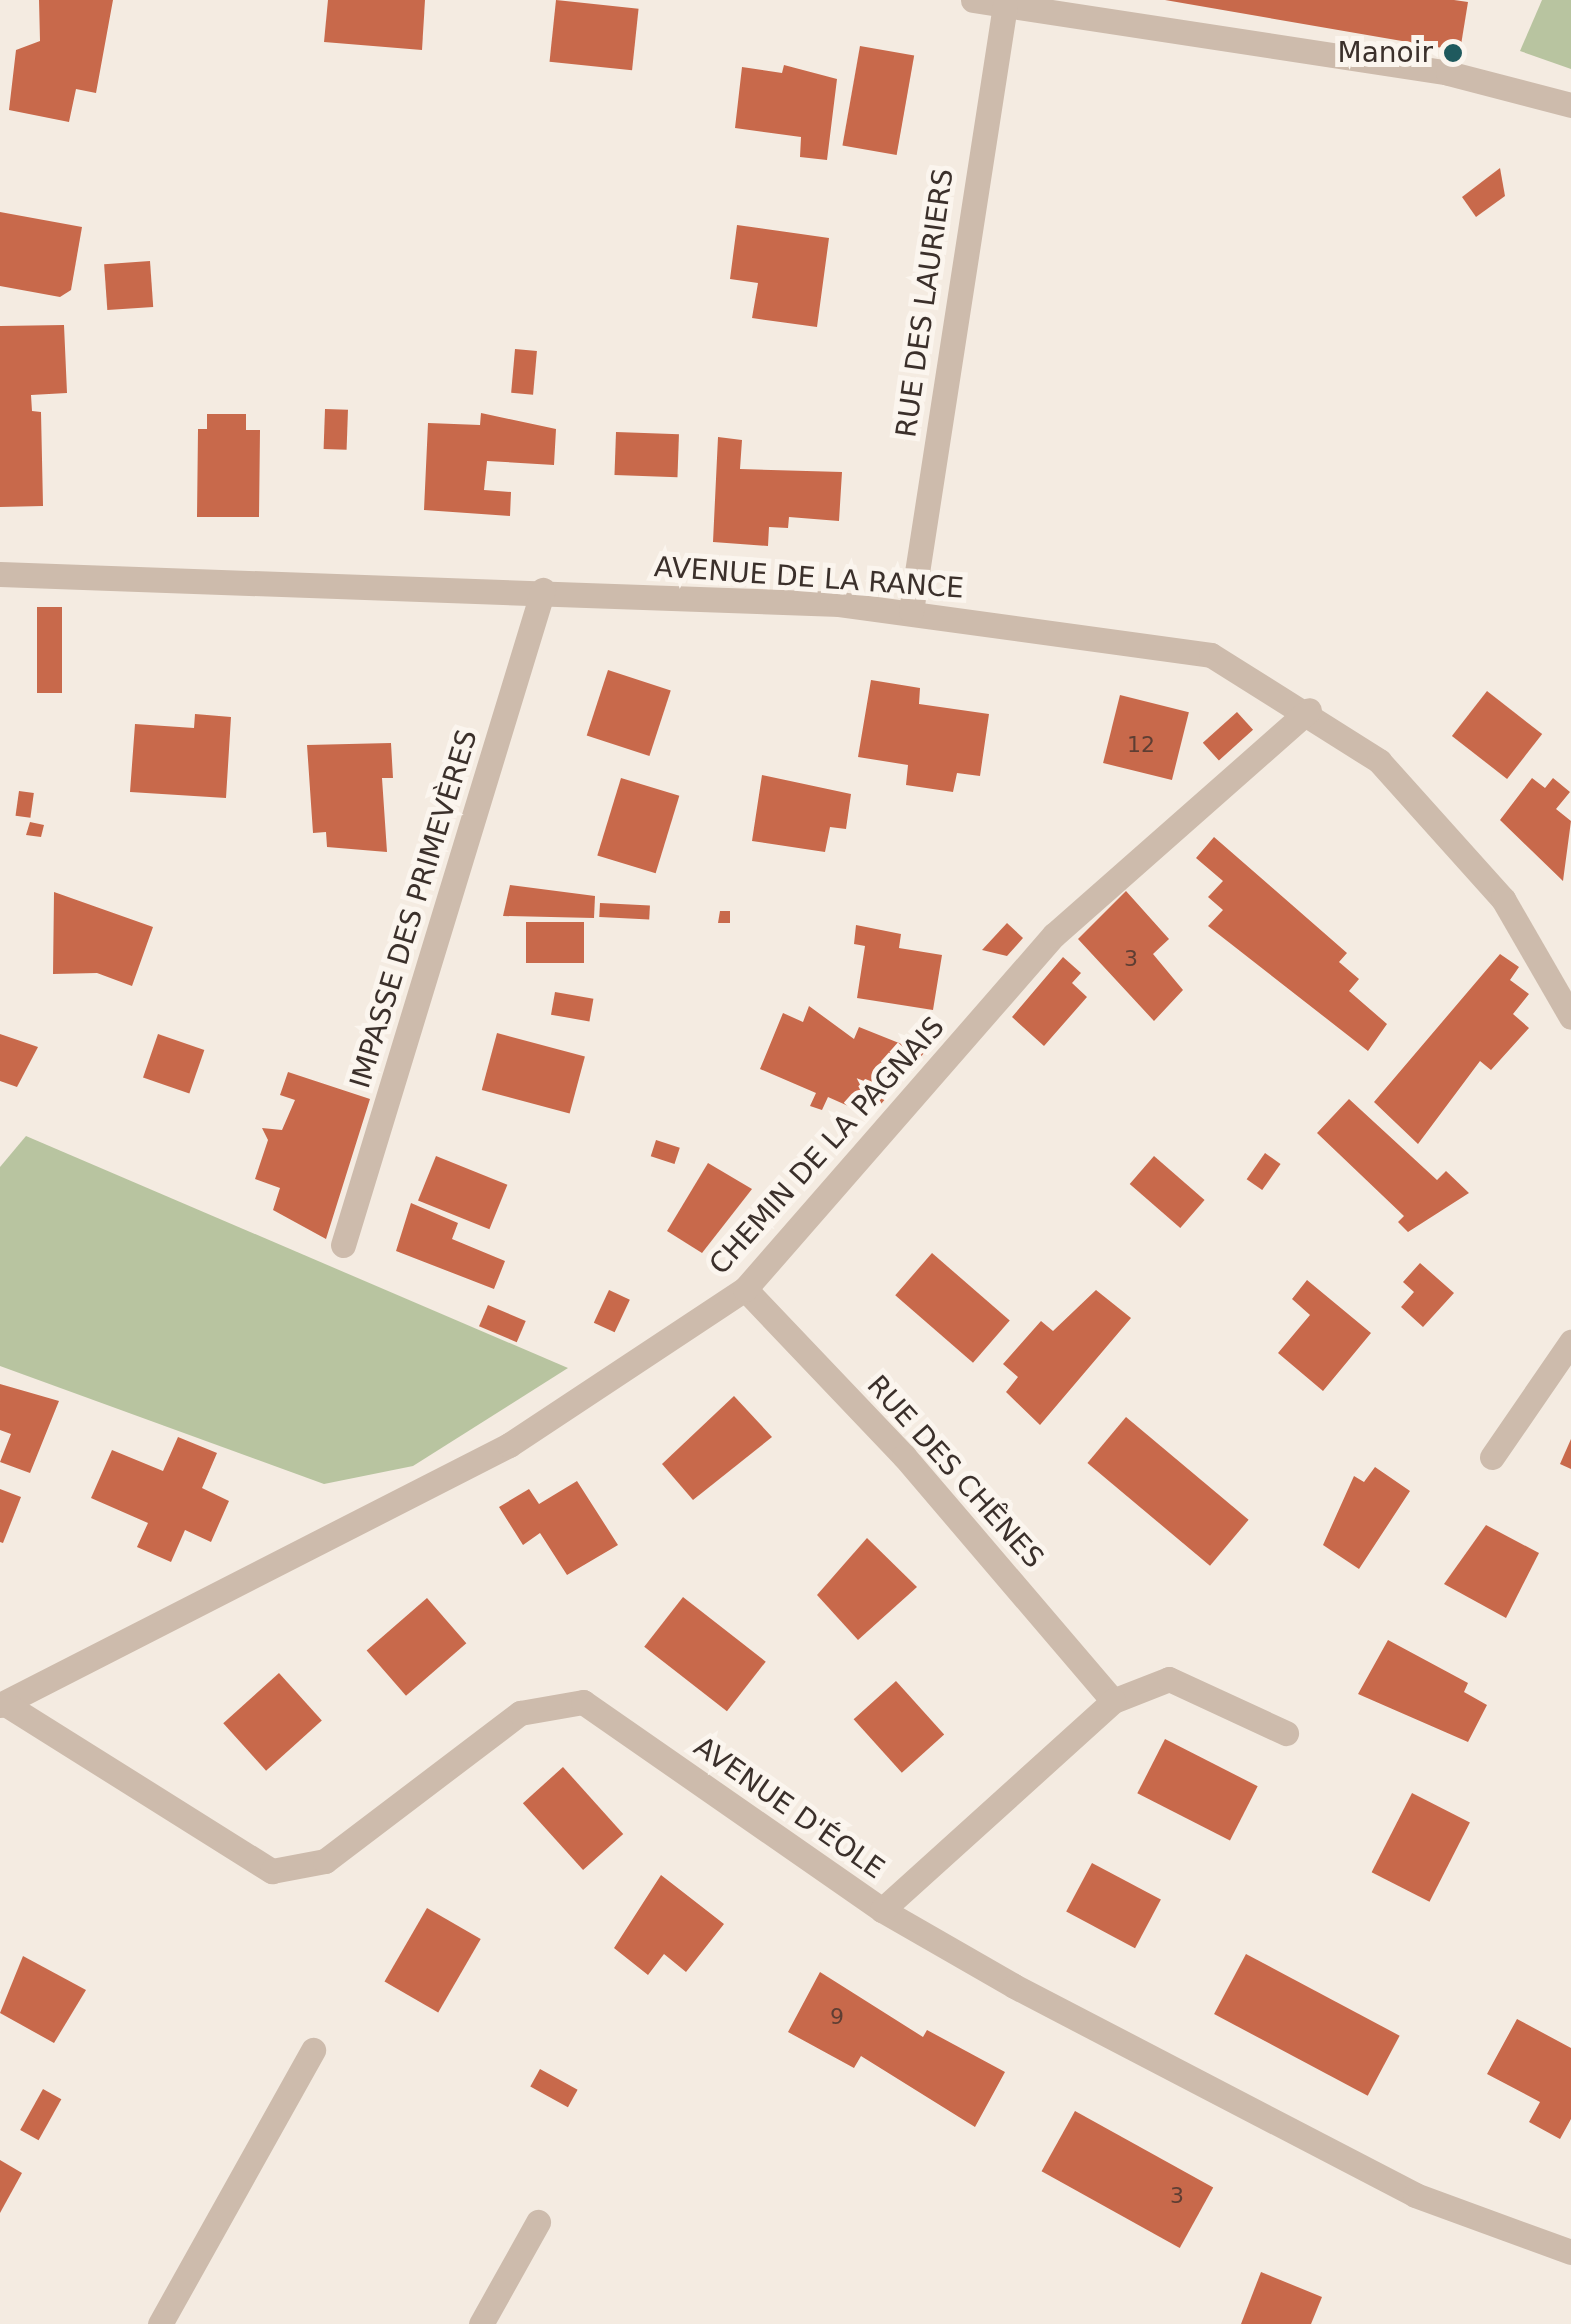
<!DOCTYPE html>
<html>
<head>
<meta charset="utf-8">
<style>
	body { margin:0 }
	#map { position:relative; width:1571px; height:2324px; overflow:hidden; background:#f4ebe1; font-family:"DejaVu Sans",sans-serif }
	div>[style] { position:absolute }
	.green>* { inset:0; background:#b8c4a0 }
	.building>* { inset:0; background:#c8694b; transform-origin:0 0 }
	.lane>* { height:25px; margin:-12.5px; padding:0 12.5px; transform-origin:12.5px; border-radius:12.5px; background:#cdbbac }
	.street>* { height:25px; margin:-12.5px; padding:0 12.5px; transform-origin:12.5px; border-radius:12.5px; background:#cdbbac }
	.dots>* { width:28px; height:28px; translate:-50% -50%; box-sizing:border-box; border:5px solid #fbf5ee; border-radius:50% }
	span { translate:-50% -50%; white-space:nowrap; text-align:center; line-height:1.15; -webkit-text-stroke:10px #fbf5ee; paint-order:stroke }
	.number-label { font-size:22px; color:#5e3e33 }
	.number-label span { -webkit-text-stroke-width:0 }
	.poi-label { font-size:28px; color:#3b302b }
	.right { translate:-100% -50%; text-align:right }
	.street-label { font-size:28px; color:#3b302b }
</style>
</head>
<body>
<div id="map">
	<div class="green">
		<div style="clip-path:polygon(1542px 0,1571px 0,1571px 69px,1520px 51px)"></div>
		<div style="clip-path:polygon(26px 1136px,568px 1368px,413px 1466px,324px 1484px,0 1366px,0 1167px)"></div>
	</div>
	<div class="building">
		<div style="clip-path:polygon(39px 0,113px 0,96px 93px,76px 89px,69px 122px,9px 110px,16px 50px,40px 41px)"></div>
		<div style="clip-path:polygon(328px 0,425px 0,422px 50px,324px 42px)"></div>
		<div style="left:556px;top:0;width:83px;height:62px;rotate:6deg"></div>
		<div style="clip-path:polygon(1165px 0,1454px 0,1468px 2px,1460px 51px)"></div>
		<div style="left:860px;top:46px;width:55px;height:101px;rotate:10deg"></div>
		<div style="clip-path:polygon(784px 65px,837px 79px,827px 160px,800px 157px,801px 137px,735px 128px,742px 67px,782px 73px)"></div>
		<div style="clip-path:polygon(1500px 168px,1505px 196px,1476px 217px,1462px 197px)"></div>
		<div style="clip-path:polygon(0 212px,82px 227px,71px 290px,60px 297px,0 286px)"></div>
		<div style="clip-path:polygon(737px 225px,829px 238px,817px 327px,752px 318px,758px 283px,730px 279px)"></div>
		<div style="left:150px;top:261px;width:46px;height:46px;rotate:86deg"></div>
		<div style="clip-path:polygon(64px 325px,67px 393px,31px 395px,32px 411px,41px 412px,43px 506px,0 507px,0 326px)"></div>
		<div style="left:515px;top:349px;width:22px;height:44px;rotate:5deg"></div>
		<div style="left:325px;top:409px;width:23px;height:40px;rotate:2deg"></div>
		<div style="clip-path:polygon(481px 413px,556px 429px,554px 465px,487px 461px,484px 490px,511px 492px,510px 516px,424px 510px,428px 423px,480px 425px)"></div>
		<div style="clip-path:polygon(207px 414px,246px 414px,246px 430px,260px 430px,259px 517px,197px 517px,198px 429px,207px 429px)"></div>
		<div style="left:616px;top:432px;width:63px;height:43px;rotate:2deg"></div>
		<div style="clip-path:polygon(718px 437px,742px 440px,740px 469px,842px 472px,839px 521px,789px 517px,788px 528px,769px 527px,768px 546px,713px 542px)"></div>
		<div style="left:37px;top:607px;width:25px;height:86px"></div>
		<div style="left:608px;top:670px;width:66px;height:69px;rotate:18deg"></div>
		<div style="clip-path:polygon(871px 680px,920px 688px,919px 704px,989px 714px,980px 776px,957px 773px,953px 792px,906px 785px,908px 765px,858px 757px)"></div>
		<div style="left:1487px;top:691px;width:70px;height:57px;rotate:38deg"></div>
		<div style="left:1120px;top:695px;width:71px;height:70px;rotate:14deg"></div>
		<div style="left:1237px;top:712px;width:24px;height:46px;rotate:48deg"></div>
		<div style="clip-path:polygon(195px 714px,231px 717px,226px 798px,130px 792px,135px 724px,194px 728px)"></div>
		<div style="clip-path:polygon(391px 743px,393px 778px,382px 778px,387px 852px,327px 847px,326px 832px,313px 833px,307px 745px)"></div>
		<div style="clip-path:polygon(762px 775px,851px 794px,846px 829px,830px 827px,825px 852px,752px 841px)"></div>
		<div style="left:621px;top:778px;width:61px;height:81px;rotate:17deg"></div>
		<div style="clip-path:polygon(1532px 778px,1545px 788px,1553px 778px,1570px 792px,1556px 809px,1571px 821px,1563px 881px,1500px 820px)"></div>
		<div style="left:19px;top:791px;width:15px;height:25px;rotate:8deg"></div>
		<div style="clip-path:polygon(30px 822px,44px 825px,41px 837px,26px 835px)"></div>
		<div style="clip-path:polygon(1214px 837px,1347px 953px,1339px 962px,1359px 979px,1349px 991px,1387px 1024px,1368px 1051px,1208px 926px,1223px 910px,1208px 897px,1223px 881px,1196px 858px)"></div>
		<div style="clip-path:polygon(510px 885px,595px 896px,594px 918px,503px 916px)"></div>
		<div style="clip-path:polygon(1126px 891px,1169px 939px,1153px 954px,1183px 990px,1154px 1021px,1078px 939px)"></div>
		<div style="clip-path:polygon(54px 892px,153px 927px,132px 986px,97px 973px,53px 974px)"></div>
		<div style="left:600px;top:903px;width:50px;height:14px;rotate:3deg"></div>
		<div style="clip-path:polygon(720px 911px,730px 911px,730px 923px,718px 923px)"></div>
		<div style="left:526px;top:922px;width:58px;height:41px"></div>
		<div style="clip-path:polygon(1007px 923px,1023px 938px,1007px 956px,982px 950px)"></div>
		<div style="clip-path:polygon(856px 925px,901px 934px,899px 948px,942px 955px,933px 1010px,857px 998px,865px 946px,854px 944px)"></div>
		<div style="clip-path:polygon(1500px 954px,1519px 967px,1510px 980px,1529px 994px,1513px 1014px,1529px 1028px,1491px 1070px,1480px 1061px,1418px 1144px,1374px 1102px)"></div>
		<div style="clip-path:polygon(1063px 957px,1081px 973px,1072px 983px,1087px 997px,1044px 1046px,1012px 1017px)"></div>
		<div style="left:555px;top:992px;width:39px;height:23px;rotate:10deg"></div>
		<div style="clip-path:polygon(809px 1006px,854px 1039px,859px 1027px,924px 1053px,881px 1104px,861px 1095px,855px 1109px,828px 1097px,822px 1110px,810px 1106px,816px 1093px,760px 1069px,783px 1013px,803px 1022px)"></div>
		<div style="left:497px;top:1033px;width:91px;height:59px;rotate:15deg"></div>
		<div style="clip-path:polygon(0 1034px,38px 1047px,17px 1087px,0 1081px)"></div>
		<div style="left:158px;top:1034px;width:49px;height:46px;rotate:19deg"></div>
		<div style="clip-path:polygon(288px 1072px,370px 1099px,326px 1239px,273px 1210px,280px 1188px,255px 1179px,268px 1140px,262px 1128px,282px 1130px,295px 1100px,280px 1095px)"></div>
		<div style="clip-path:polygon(1349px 1099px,1437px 1180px,1446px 1171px,1469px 1193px,1408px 1232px,1398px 1222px,1404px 1216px,1317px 1133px)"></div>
		<div style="left:656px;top:1140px;width:25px;height:17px;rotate:18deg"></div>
		<div style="left:1265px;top:1153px;width:19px;height:32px;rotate:35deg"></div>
		<div style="left:436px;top:1156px;width:77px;height:48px;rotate:22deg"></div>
		<div style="left:1154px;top:1156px;width:67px;height:37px;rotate:41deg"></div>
		<div style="clip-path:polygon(708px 1163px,752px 1189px,702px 1253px,667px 1231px)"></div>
		<div style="clip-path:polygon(411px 1203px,458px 1223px,452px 1239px,505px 1261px,494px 1289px,396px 1251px)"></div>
		<div style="left:932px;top:1253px;width:103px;height:56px;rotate:41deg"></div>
		<div style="clip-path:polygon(1420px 1263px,1454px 1293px,1423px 1327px,1401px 1307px,1414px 1292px,1403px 1282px)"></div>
		<div style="clip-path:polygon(1307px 1280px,1371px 1333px,1323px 1391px,1278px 1353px,1310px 1315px,1292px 1299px)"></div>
		<div style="left:609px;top:1290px;width:23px;height:36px;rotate:25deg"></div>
		<div style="clip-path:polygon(1096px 1290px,1131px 1318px,1040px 1425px,1006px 1392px,1018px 1377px,1003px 1364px,1041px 1321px,1053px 1331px)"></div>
		<div style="left:488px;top:1305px;width:41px;height:23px;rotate:23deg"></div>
		<div style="clip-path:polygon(0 1384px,59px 1401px,30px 1473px,0 1462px,11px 1434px,0 1430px)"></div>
		<div style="clip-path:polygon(734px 1396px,772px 1437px,693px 1500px,662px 1464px)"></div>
		<div style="left:1126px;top:1417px;width:160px;height:60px;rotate:40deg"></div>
		<div style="clip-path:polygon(178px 1437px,217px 1453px,202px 1488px,229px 1501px,211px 1542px,185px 1530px,171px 1562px,137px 1547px,148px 1523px,91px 1498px,112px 1450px,163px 1471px)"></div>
		<div style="clip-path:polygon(1571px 1439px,1571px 1469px,1560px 1464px)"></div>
		<div style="clip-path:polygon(1375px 1467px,1410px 1491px,1359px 1569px,1323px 1545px,1354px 1476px,1364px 1482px)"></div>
		<div style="clip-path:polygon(577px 1481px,618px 1545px,567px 1575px,540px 1533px,523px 1545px,499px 1507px,529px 1489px,539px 1504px)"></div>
		<div style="clip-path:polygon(0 1489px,21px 1497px,3px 1543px,0 1542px)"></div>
		<div style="clip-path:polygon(1486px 1525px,1539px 1553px,1506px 1618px,1444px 1584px)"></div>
		<div style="clip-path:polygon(867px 1538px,917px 1587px,858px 1640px,817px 1595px)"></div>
		<div style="left:683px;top:1597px;width:105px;height:63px;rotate:38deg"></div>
		<div style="left:427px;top:1598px;width:60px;height:80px;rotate:49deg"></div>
		<div style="clip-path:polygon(1388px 1640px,1468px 1683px,1464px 1692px,1487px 1705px,1468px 1742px,1358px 1694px)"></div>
		<div style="left:279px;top:1673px;width:64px;height:75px;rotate:48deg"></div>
		<div style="left:896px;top:1681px;width:72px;height:57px;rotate:48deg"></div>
		<div style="left:1165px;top:1739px;width:104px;height:61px;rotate:27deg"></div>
		<div style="left:563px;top:1767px;width:90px;height:54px;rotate:48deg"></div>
		<div style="left:1412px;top:1793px;width:65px;height:89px;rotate:27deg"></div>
		<div style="left:1092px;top:1863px;width:78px;height:55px;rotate:28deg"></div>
		<div style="clip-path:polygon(661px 1875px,724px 1924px,686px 1972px,664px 1954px,648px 1975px,614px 1948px)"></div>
		<div style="left:427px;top:1908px;width:62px;height:85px;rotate:30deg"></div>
		<div style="left:1246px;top:1954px;width:174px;height:68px;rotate:28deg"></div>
		<div style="clip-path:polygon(23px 1956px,86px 1990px,54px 2043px,0 2013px)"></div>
		<div style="clip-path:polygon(820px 1972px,923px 2037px,927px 2030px,1005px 2072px,975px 2127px,861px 2056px,854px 2068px,788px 2032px)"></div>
		<div style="clip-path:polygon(1517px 2019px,1571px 2048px,1571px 2119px,1560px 2139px,1529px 2122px,1540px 2102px,1487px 2074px)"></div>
		<div style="left:540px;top:2069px;width:43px;height:20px;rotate:29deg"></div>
		<div style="left:43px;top:2089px;width:21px;height:47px;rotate:29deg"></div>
		<div style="left:1075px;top:2111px;width:158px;height:69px;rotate:29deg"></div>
		<div style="clip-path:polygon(0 2160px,22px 2173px,0 2213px)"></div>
		<div style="clip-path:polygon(1261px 2272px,1322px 2297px,1311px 2324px,1241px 2324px)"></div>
	</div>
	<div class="lane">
		<div style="left:160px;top:2324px;width:314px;rotate:-60.8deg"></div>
		<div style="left:481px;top:2324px;width:117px;rotate:-60.8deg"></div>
	</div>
	<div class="street">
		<div style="left:973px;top:0;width:481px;rotate:8.7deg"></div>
		<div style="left:1448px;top:73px;width:127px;rotate:14.6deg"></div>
		<div style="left:0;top:574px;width:840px;rotate:2.05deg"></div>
		<div style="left:839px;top:604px;width:375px;rotate:7.8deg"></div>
		<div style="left:1211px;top:655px;width:199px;rotate:32.2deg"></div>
		<div style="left:1379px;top:761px;width:186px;rotate:48.1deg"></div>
		<div style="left:1503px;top:899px;width:136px;rotate:60deg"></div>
		<div style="left:911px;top:611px;width:613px;rotate:-81.18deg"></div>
		<div style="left:343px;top:1245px;width:685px;rotate:-73.02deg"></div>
		<div style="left:745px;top:1289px;width:231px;rotate:46.4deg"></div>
		<div style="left:904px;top:1456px;width:322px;rotate:49.5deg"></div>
		<div style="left:1113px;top:1701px;width:60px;rotate:-21.4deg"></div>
		<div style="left:1169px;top:1679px;width:129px;rotate:24.8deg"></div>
		<div style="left:1492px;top:1457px;width:140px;rotate:-55.5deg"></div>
		<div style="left:0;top:1705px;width:572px;rotate:-27.06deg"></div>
		<div style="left:509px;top:1445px;width:283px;rotate:-33.5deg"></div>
		<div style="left:745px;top:1289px;width:470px;rotate:-48.9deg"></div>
		<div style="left:1054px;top:935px;width:340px;rotate:-41.4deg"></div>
		<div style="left:7px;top:1705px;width:313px;rotate:32.1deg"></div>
		<div style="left:272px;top:1871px;width:54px;rotate:-10.7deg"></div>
		<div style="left:325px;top:1861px;width:245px;rotate:-37.2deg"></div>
		<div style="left:520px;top:1713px;width:64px;rotate:-9.9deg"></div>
		<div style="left:583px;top:1702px;width:364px;rotate:34.8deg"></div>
		<div style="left:882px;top:1910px;width:152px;rotate:29.9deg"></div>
		<div style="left:1014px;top:1986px;width:452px;rotate:27.5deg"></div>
		<div style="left:1415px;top:2195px;width:166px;rotate:20.1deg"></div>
		<div style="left:882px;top:1910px;width:312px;rotate:-42.1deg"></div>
	</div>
	<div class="dots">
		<div style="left:1453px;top:53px;background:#1f5a5e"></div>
	</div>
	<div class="number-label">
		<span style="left:1141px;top:745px">12</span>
		<span style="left:1131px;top:959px">3</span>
		<span style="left:837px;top:2017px">9</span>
		<span style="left:1177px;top:2196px">3</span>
	</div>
	<div class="poi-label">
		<span class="right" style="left:1433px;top:53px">Manoir</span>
	</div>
	<div class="street-label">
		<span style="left:925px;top:303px;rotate:-82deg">RUE DES LAURIERS</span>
		<span style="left:809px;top:578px;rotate:4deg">AVENUE DE LA RANCE</span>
		<span style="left:414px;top:909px;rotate:-73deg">IMPASSE DES PRIMEVÈRES</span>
		<span style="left:827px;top:1146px;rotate:-48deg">CHEMIN DE LA PAGNAIS</span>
		<span style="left:955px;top:1472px;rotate:48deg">RUE DES CHÊNES</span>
		<span style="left:789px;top:1808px;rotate:35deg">AVENUE D'ÉOLE</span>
	</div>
</div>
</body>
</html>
